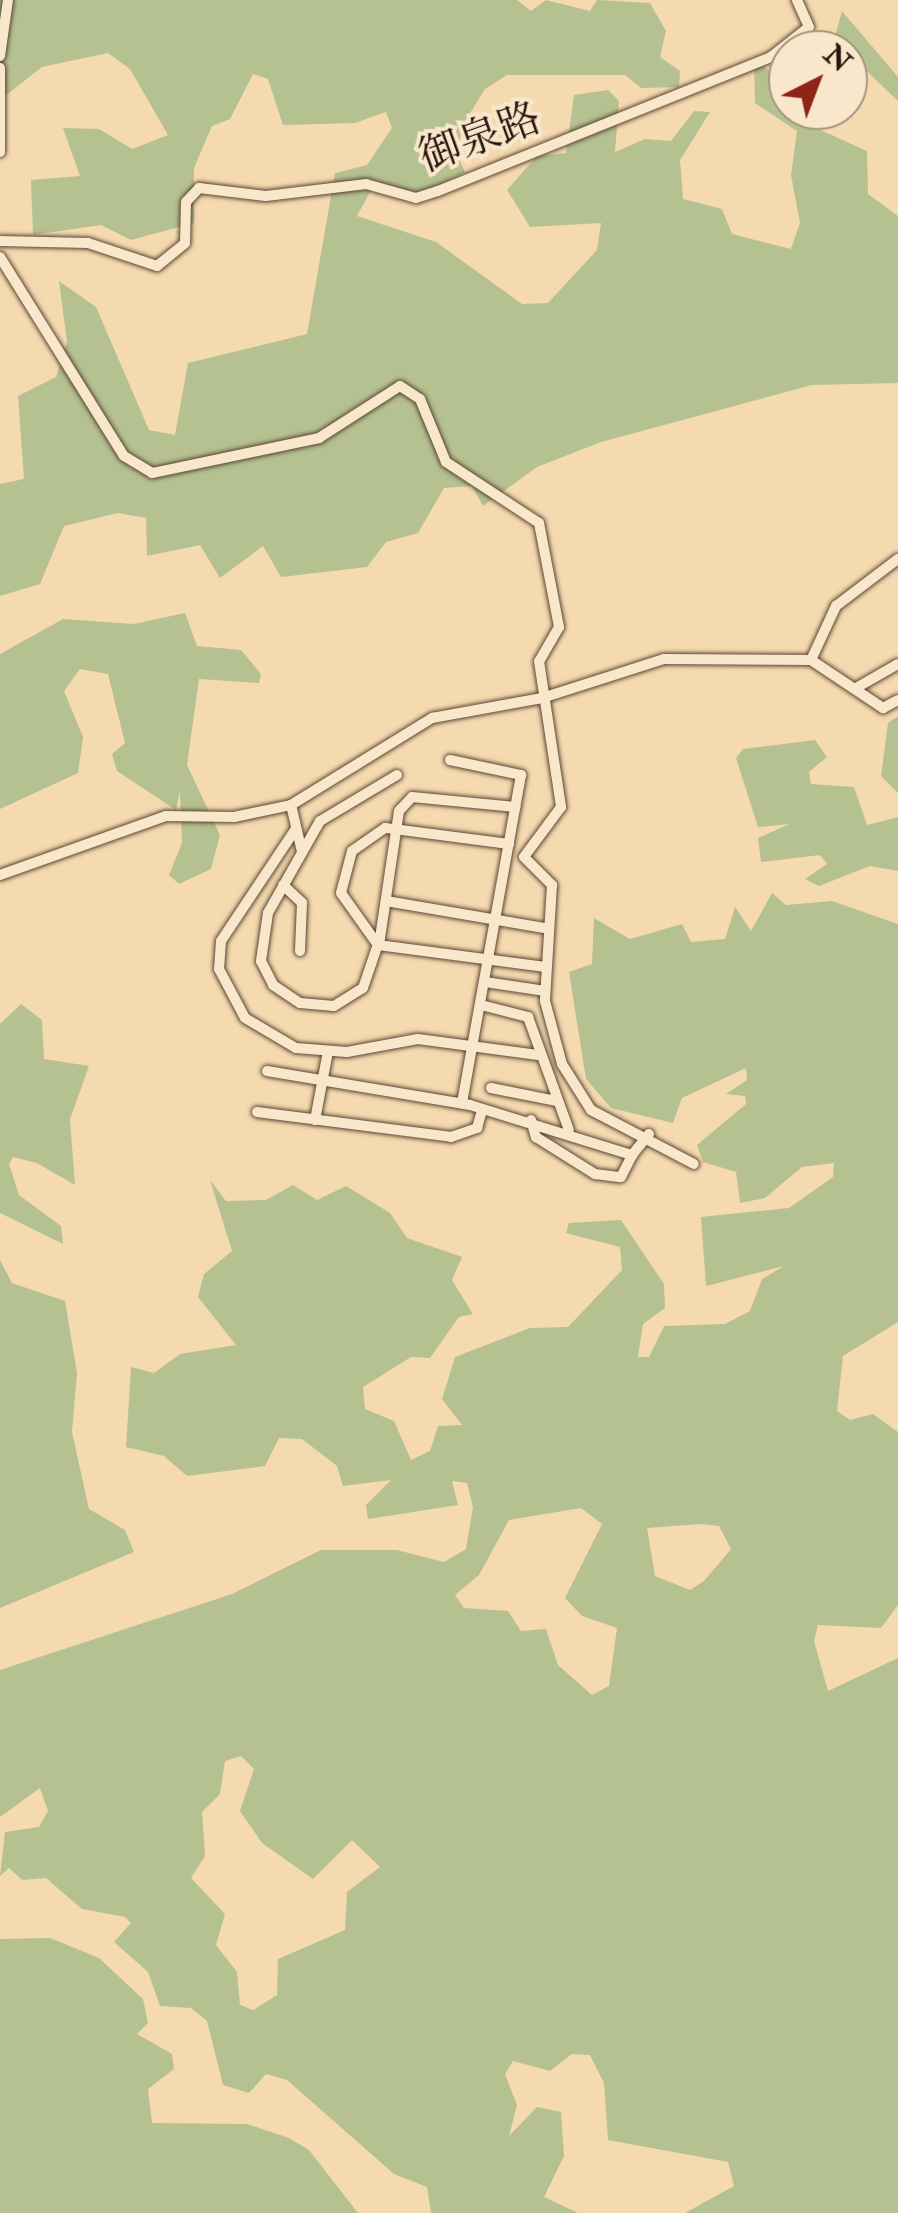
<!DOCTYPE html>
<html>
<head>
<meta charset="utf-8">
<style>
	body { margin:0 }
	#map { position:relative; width:898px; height:2213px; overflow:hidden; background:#f5daaf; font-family:"IM FELL Double Pica","Noto Serif SC",serif }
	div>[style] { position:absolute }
	.green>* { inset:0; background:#b5c190 }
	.roads { filter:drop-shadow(0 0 2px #5b4635) drop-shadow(0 0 2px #5b4635) }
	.minor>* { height:10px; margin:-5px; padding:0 5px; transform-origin:5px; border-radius:5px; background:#f8e7cb }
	span { translate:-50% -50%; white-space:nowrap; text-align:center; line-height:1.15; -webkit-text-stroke:8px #f8e7cb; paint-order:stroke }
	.street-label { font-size:42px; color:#28150c }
	.north { position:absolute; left:768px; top:30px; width:100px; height:100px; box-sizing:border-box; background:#f8e7cb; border:2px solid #a5937f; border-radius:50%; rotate:42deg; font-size:28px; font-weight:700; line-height:40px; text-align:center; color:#28150c }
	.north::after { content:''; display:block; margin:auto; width:35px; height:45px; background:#8f2418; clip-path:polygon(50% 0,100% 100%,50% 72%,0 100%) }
</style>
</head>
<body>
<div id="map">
	<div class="green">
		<div style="clip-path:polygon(0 0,517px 0,531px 11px,546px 0,590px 11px,597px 0,650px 3px,666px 31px,660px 57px,680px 71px,679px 87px,641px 88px,625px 75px,507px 75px,485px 89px,464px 123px,456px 153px,465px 172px,414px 197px,371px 190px,357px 216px,436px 242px,522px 304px,548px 303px,597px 250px,601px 223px,530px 227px,507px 190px,537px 156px,566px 153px,574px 95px,608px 90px,619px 101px,615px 152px,645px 139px,671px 141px,694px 111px,710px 112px,680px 160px,683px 199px,722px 209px,732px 234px,791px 249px,800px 223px,791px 175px,797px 131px,755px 103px,754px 64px,762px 65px,788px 86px,788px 110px,805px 110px,816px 128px,867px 151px,868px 194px,898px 216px,898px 383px,812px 385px,601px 442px,537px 467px,483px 506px,472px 486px,444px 488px,418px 533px,386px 542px,367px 567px,281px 577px,263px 546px,220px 578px,200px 545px,147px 556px,146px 518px,118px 513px,64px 526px,40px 584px,0 596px,0 484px,24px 479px,18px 396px,56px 377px,67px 342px,59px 281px,96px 307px,149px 430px,175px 435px,188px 363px,307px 334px,335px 173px,367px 165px,392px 128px,386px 112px,355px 123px,283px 125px,268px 79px,253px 74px,230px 119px,212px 126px,194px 168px,194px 223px,131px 240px,101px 225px,33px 235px,31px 180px,80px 176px,63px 128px,99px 129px,132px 149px,168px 135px,130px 69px,108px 53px,42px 67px,0 100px)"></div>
		<div style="clip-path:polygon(842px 11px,898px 77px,898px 101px,834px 40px)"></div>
		<div style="clip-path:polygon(185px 613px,197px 646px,241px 650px,261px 674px,259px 683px,199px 679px,187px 765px,220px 835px,211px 869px,179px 884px,169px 875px,182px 843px,180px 791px,176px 810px,117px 771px,112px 754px,125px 743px,108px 674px,80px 669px,64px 691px,83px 737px,78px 773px,0 809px,0 654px,63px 619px,134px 624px)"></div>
		<div style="clip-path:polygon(898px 716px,898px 793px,881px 776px,888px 723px)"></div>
		<div style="clip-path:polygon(815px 740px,827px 757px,809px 772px,811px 784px,854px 787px,867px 825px,898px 817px,898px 871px,870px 866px,819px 886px,805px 879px,827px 864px,820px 855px,761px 862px,758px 838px,790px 824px,758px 827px,736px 758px,743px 749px)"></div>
		<div style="clip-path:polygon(evenodd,772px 893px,786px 905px,832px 901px,898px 924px,898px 1322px,843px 1356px,837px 1411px,850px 1420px,873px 1414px,898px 1432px,898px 1605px,881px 1628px,818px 1625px,814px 1641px,828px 1691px,898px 1658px,898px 2213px,685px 2213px,734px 2186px,728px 2162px,608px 2140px,604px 2083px,590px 2055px,572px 2054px,550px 2071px,513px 2061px,505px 2074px,517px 2105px,509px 2136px,537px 2107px,561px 2112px,564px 2156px,544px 2197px,578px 2213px,431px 2213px,427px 2187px,394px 2174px,287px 2080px,266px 2074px,249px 2093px,223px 2085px,207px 2021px,191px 2008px,160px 2006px,148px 1972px,114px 1942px,131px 1923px,125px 1917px,82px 1909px,46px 1878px,22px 1880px,9px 1868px,0 1876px,5px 1832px,39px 1827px,48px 1811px,40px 1788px,0 1817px,0 1670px,232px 1594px,321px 1550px,397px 1550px,444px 1562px,466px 1549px,473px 1507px,467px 1483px,452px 1481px,458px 1505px,368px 1519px,366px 1505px,391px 1480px,343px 1486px,337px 1466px,302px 1439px,279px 1438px,265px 1466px,187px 1476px,164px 1456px,126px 1447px,131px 1367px,154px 1373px,180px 1354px,236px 1345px,198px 1297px,204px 1274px,232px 1251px,210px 1180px,226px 1201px,266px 1200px,293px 1185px,317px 1200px,346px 1186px,390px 1213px,407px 1238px,462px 1257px,452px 1280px,473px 1314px,459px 1317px,430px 1358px,411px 1357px,363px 1387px,365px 1409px,394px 1421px,411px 1460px,430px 1451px,438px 1426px,462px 1425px,442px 1399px,455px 1357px,530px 1328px,568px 1327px,622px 1270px,620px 1247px,566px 1233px,569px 1223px,621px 1220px,664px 1284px,665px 1308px,643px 1324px,638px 1357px,649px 1357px,664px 1326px,725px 1324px,750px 1311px,762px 1279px,784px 1266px,706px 1286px,701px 1217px,789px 1208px,833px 1177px,834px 1163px,802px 1167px,765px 1198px,740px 1203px,736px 1172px,703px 1162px,697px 1145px,746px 1104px,745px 1096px,726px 1094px,747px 1080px,746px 1068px,682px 1098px,673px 1123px,611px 1108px,586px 1079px,569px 972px,592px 964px,594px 918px,630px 939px,682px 924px,691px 942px,725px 939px,735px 907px,751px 931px,772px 893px,581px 1508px,602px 1524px,565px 1598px,582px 1616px,617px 1628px,609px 1686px,592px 1695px,558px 1665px,546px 1629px,521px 1631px,508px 1611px,464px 1608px,455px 1595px,479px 1575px,509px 1520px,581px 1508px,772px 893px,701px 1524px,719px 1526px,731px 1549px,704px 1581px,690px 1590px,655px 1576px,647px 1528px,701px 1524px,772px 893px,241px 1756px,254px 1769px,240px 1811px,262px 1843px,313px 1879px,352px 1840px,380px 1867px,347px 1892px,345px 1930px,278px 1959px,277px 1995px,253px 2010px,240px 2005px,237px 1972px,216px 1945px,225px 1914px,191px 1878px,205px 1856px,202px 1812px,220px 1794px,225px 1761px,241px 1756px)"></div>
		<div style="clip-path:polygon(21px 1004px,42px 1020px,44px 1059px,89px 1066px,70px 1119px,75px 1185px,37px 1163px,13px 1157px,9px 1164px,19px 1195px,61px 1226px,63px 1244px,0 1213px,0 1024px)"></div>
		<div style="clip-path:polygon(0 1260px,12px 1283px,65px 1301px,77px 1373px,72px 1432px,89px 1509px,125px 1530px,134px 1552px,0 1608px)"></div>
		<div style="clip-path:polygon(50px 1938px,99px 1958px,143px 1999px,148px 2023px,137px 2034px,172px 2054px,174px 2069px,148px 2089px,152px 2123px,247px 2124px,289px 2138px,309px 2150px,358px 2213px,0 2213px,0 1939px)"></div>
	</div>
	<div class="roads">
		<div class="minor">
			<div style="left:0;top:56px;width:57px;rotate:-81.9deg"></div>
			<div style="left:0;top:68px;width:84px;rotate:90deg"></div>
			<div style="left:0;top:241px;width:88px;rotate:1.3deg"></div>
			<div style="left:88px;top:243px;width:73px;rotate:18.4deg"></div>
			<div style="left:157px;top:266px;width:36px;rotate:-39deg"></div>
			<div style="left:185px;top:243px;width:41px;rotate:-88.6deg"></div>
			<div style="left:186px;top:202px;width:19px;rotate:-47deg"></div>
			<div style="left:199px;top:188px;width:67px;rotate:6.8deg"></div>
			<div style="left:266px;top:196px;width:101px;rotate:-6.8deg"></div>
			<div style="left:366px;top:184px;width:52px;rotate:15.6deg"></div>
			<div style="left:416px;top:198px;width:23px;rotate:-18deg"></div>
			<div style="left:438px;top:191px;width:359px;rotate:-21.9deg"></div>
			<div style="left:771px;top:57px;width:48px;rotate:-38.3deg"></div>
			<div style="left:809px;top:27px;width:30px;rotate:-114deg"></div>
			<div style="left:0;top:257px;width:234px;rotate:58.1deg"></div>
			<div style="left:124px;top:456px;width:33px;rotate:31deg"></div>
			<div style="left:152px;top:473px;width:171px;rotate:-11.8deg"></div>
			<div style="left:319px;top:438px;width:96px;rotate:-32.7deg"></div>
			<div style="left:400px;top:386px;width:24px;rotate:33deg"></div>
			<div style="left:420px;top:399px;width:68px;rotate:67.6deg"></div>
			<div style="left:446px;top:462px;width:111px;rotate:33.3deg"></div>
			<div style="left:539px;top:523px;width:106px;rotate:79.1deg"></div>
			<div style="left:559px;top:627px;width:39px;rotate:120deg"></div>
			<div style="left:539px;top:661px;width:148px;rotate:81.4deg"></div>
			<div style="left:561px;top:807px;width:62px;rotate:126.5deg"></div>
			<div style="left:524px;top:857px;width:40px;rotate:45deg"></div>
			<div style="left:552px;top:885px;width:116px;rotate:93.5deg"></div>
			<div style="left:545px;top:1001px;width:65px;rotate:74.9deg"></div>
			<div style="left:562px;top:1064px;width:54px;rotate:57.8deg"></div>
			<div style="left:591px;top:1110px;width:116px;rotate:27.7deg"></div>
			<div style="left:811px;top:660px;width:60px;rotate:-65.2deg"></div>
			<div style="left:836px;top:606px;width:78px;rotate:-37.2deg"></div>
			<div style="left:856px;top:688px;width:48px;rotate:-29.7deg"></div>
			<div style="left:450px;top:760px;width:73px;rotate:11.9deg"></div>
			<div style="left:521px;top:775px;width:334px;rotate:100.2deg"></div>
			<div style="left:397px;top:775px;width:90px;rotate:149.1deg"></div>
			<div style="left:320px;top:821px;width:106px;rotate:119.5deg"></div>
			<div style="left:268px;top:913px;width:49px;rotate:98.3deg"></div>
			<div style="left:261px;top:961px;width:27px;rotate:63deg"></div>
			<div style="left:273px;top:985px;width:32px;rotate:34deg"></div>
			<div style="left:300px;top:1003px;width:34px;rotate:5deg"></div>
			<div style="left:334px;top:1006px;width:34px;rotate:-32deg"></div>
			<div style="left:363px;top:988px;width:53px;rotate:-71.2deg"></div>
			<div style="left:380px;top:938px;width:128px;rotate:-81.5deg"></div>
			<div style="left:399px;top:811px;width:19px;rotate:-47deg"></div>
			<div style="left:412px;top:797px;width:104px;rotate:5.5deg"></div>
			<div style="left:291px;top:805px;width:48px;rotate:76.8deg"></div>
			<div style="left:295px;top:830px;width:133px;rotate:123.7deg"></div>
			<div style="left:221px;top:941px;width:28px;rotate:94deg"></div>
			<div style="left:219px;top:969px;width:55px;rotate:62deg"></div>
			<div style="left:245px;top:1018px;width:59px;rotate:30.5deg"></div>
			<div style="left:296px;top:1048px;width:51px;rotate:4.5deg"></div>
			<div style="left:347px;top:1052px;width:72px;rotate:-10.4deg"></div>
			<div style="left:418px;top:1039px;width:121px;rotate:7.6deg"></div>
			<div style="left:509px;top:844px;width:125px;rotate:-172.6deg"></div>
			<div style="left:385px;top:828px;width:40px;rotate:145.1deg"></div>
			<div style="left:352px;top:851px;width:43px;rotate:104.7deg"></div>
			<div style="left:341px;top:893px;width:64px;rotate:54.6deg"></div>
			<div style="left:378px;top:945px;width:167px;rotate:7.5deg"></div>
			<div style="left:0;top:875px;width:176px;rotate:-19.6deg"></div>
			<div style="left:166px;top:816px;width:68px;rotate:0.8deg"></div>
			<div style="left:234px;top:817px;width:58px;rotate:-11.9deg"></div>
			<div style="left:291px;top:805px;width:166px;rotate:-31.7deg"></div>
			<div style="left:432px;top:718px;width:112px;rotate:-10.3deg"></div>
			<div style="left:542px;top:698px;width:128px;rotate:-17.7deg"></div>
			<div style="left:664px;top:659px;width:147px;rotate:0.4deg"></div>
			<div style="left:811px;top:660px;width:87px;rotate:33.7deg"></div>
			<div style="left:883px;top:708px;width:17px;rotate:-28deg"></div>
			<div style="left:283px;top:885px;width:26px;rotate:43deg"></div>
			<div style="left:302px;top:903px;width:48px;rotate:92.4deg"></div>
			<div style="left:386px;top:901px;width:165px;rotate:9.7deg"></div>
			<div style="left:485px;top:982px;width:61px;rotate:8.5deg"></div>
			<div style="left:481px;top:1005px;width:49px;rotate:14.3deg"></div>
			<div style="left:528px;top:1017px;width:120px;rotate:70.1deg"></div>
			<div style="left:267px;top:1071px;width:206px;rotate:9.5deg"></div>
			<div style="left:470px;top:1105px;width:170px;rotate:17.2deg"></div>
			<div style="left:632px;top:1155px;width:27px;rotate:-51deg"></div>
			<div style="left:491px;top:1088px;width:66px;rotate:11.3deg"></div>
			<div style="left:257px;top:1112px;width:196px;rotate:7.3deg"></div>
			<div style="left:451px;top:1137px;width:28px;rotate:-19deg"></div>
			<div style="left:477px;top:1128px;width:19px;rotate:-74deg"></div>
			<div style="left:315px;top:1120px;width:70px;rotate:-79.3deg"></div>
			<div style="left:531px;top:1120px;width:18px;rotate:74deg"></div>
			<div style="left:536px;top:1137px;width:70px;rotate:32.1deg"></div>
			<div style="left:595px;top:1174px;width:26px;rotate:7deg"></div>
			<div style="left:621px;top:1177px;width:25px;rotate:-63deg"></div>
		</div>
	</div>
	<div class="street-label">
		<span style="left:480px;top:138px;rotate:-20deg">御泉路</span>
	</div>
	<div class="north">N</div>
</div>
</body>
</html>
